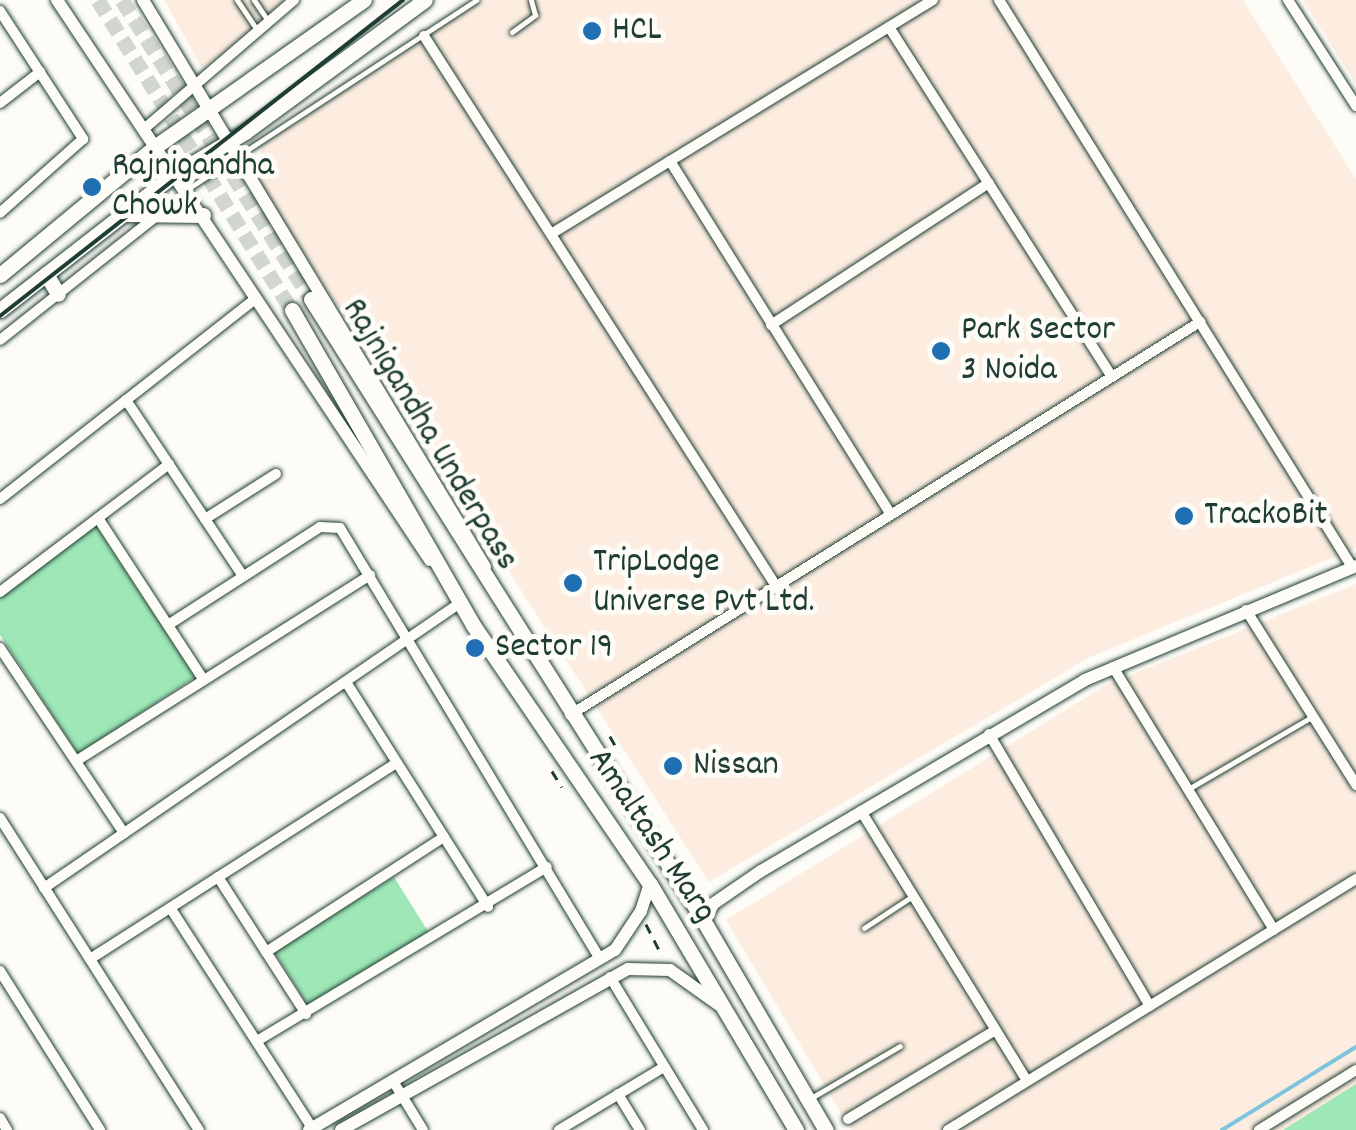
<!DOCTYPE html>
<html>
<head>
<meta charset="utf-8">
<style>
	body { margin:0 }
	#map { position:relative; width:1356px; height:1130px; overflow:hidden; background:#fdfcf7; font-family:Dekko,sans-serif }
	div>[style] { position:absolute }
	.built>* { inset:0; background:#fcede0 }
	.green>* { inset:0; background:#9ee7b6; transform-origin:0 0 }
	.stream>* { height:4px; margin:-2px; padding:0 2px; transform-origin:2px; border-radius:2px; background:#7ec4de }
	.secondary-tunnel>* { height:15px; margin-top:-7.5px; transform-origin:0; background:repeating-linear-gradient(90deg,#d1d6d0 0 15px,transparent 0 23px) }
	.path>* { height:2.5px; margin-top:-1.25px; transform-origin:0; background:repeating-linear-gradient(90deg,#1f3d34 0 10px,transparent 0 18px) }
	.roads { filter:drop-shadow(0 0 2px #1f3d34) drop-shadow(0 0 2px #1f3d34) }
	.service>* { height:5px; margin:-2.5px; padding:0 2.5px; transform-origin:2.5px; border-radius:2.5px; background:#fdfcf7 }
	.minor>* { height:10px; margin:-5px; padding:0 5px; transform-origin:5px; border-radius:5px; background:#fdfcf7 }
	.tertiary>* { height:12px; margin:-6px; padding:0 6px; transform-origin:6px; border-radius:6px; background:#fdfcf7 }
	.secondary>* { height:15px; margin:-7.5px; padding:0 7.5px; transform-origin:7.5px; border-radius:7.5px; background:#fdfcf7 }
	.rail>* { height:4px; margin:-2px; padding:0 2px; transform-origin:2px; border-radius:2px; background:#1f3d34 }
	.dots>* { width:28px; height:28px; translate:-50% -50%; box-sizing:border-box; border:5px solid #fdfcf7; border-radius:50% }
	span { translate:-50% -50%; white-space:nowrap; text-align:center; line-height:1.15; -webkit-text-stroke:10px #fdfcf7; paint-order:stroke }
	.poi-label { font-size:35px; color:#1f3d34 }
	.left { translate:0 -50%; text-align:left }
	.street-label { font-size:35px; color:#1f3d34 }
</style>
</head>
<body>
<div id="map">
	<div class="built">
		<div style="clip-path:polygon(164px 0,302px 0,202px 68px)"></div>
		<div style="clip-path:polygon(476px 0,1243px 0,1356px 179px,1356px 548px,1090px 657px,709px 882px,258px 182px,262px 141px)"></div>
		<div style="clip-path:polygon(1303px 0,1356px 0,1356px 84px)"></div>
		<div style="clip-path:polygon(1356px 584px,1356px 1130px,851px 1130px,726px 920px,1106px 685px)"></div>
	</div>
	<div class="green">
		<div style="clip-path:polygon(96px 526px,195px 677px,78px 754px,0 635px,0 598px)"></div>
		<div style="left:394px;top:877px;width:65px;height:141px;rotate:58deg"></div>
		<div style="clip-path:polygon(1356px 1084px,1356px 1130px,1283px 1130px)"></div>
	</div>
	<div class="stream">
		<div style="left:1222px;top:1130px;width:158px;rotate:-31.8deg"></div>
	</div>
	<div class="secondary-tunnel">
		<div style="left:98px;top:0;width:366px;rotate:58deg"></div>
		<div style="left:122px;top:0;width:354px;rotate:57.7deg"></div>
	</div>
	<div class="path">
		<div style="left:610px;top:736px;width:18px;rotate:61deg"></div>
		<div style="left:552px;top:771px;width:19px;rotate:58deg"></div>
		<div style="left:646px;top:924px;width:36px;rotate:63deg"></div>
	</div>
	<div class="roads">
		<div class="service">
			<div style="left:237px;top:0;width:32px;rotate:56deg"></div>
			<div style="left:254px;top:0;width:23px;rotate:56deg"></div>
			<div style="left:512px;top:32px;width:29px;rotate:-36deg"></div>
			<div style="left:535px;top:15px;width:16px;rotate:-105deg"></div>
			<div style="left:186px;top:190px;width:347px;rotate:-33.2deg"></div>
			<div style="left:1190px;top:788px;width:139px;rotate:-30.3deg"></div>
			<div style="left:864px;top:928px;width:56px;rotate:-33.4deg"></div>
			<div style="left:811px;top:1098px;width:103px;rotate:-30.3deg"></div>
		</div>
		<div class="minor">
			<div style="left:999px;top:0;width:668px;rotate:58.09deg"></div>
			<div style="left:1288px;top:0;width:126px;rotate:57.3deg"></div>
			<div style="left:0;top:11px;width:153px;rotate:57deg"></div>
			<div style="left:83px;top:139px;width:111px;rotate:138.3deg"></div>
			<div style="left:889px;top:27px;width:415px;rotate:57.5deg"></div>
			<div style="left:424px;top:36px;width:653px;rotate:57.38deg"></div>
			<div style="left:0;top:103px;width:51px;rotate:-37.8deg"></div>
			<div style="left:144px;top:129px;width:198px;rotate:-40.7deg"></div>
			<div style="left:670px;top:161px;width:416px;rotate:58deg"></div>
			<div style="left:551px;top:234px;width:448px;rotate:-31.5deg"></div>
			<div style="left:771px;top:325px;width:260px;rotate:-33.1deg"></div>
			<div style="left:0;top:340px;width:203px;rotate:-38.4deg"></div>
			<div style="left:126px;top:400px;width:211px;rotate:56.4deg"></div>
			<div style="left:0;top:499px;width:325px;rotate:-38.1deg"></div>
			<div style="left:98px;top:518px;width:192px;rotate:56.9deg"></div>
			<div style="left:205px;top:519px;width:84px;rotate:-32.4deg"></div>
			<div style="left:0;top:592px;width:212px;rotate:-37.1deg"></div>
			<div style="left:1246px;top:610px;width:207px;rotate:57.8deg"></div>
			<div style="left:168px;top:625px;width:181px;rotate:-32.8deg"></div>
			<div style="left:320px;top:527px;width:20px;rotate:3deg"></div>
			<div style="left:340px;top:528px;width:503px;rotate:58.9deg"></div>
			<div style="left:0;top:648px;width:223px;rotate:56.2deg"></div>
			<div style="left:1113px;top:667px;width:308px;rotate:58.5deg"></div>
			<div style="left:346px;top:682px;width:266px;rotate:57.7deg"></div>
			<div style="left:570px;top:715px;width:743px;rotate:-31.96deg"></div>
			<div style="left:989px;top:734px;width:316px;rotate:59.4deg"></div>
			<div style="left:76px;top:761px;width:348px;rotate:-32.3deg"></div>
			<div style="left:861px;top:811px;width:317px;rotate:58.4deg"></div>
			<div style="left:0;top:818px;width:370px;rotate:57.5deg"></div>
			<div style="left:218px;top:877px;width:163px;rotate:57.3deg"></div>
			<div style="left:44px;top:888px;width:504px;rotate:-34.41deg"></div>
			<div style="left:171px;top:909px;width:260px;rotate:57.2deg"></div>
			<div style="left:266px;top:952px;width:212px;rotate:-32.9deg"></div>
			<div style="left:90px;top:959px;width:364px;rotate:-32.6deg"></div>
			<div style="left:0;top:971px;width:188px;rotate:57.8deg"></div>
			<div style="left:610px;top:977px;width:179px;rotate:58.7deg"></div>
			<div style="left:257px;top:1041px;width:338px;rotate:-31deg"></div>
			<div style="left:393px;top:1081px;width:57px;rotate:58.5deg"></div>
			<div style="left:618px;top:1094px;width:42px;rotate:58.6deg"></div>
			<div style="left:0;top:1118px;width:14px;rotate:60deg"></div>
			<div style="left:848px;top:1119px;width:170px;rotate:-31.1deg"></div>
			<div style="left:559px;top:1130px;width:122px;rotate:-31deg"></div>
			<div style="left:948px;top:1130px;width:479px;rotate:-31.6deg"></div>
			<div style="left:1259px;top:1130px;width:114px;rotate:-31.7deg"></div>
		</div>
		<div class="tertiary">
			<div style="left:57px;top:0;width:673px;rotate:56.33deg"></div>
			<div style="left:143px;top:0;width:662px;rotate:58.9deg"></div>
			<div style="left:704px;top:922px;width:20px;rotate:-63deg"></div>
			<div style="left:713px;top:904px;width:58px;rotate:-34.5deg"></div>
			<div style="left:761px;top:871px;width:376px;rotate:-30.5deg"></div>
			<div style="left:1085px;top:680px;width:294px;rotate:-22.8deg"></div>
			<div style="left:309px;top:1130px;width:355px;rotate:-30.5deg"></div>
			<div style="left:615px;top:950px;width:47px;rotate:-56.3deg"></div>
			<div style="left:641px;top:911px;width:28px;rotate:-72deg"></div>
			<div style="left:341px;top:1130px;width:329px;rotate:-29.3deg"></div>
			<div style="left:628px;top:969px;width:42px;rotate:1.4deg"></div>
			<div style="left:670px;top:970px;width:60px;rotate:35.5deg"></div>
		</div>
		<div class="secondary">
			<div style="left:128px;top:214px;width:75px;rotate:0.8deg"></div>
			<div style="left:46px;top:274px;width:23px;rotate:59deg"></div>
			<div style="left:0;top:275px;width:202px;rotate:-39.6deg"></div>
			<div style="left:156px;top:146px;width:254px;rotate:-35.1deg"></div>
			<div style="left:311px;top:299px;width:726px;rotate:57.71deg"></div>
			<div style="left:699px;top:913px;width:251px;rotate:59.7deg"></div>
			<div style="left:0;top:310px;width:222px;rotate:-37.9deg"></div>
			<div style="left:175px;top:174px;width:82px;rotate:-31deg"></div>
			<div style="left:245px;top:132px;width:223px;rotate:-36.3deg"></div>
			<div style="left:292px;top:310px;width:363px;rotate:60.1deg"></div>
			<div style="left:473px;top:625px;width:314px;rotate:55.7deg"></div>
			<div style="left:650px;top:884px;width:286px;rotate:59.3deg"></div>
		</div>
	</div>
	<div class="rail">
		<div style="left:0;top:316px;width:512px;rotate:-38.1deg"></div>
	</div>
	<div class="dots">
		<div style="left:592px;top:31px;background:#1f6fb2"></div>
		<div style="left:92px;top:187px;background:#1f6fb2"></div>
		<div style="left:941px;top:351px;background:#1f6fb2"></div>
		<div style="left:1184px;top:516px;background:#1f6fb2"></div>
		<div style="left:573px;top:583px;background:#1f6fb2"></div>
		<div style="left:475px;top:648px;background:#1f6fb2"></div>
		<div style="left:673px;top:766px;background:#1f6fb2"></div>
	</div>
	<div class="poi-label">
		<span class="left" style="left:612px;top:31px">HCL</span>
		<span class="left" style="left:112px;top:187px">Rajnigandha<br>Chowk</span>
		<span class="left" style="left:961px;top:351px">Park Sector<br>3 Noida</span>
		<span class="left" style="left:1204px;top:516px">TrackoBit</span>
		<span class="left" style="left:593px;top:583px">TripLodge<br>Universe Pvt Ltd.</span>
		<span class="left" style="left:495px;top:648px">Sector 19</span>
		<span class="left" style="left:693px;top:766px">Nissan</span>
	</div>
	<div class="street-label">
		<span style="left:429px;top:435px;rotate:59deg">Rajnigandha Underpass</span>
		<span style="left:651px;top:836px;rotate:56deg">Amaltash Marg</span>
	</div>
</div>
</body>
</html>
